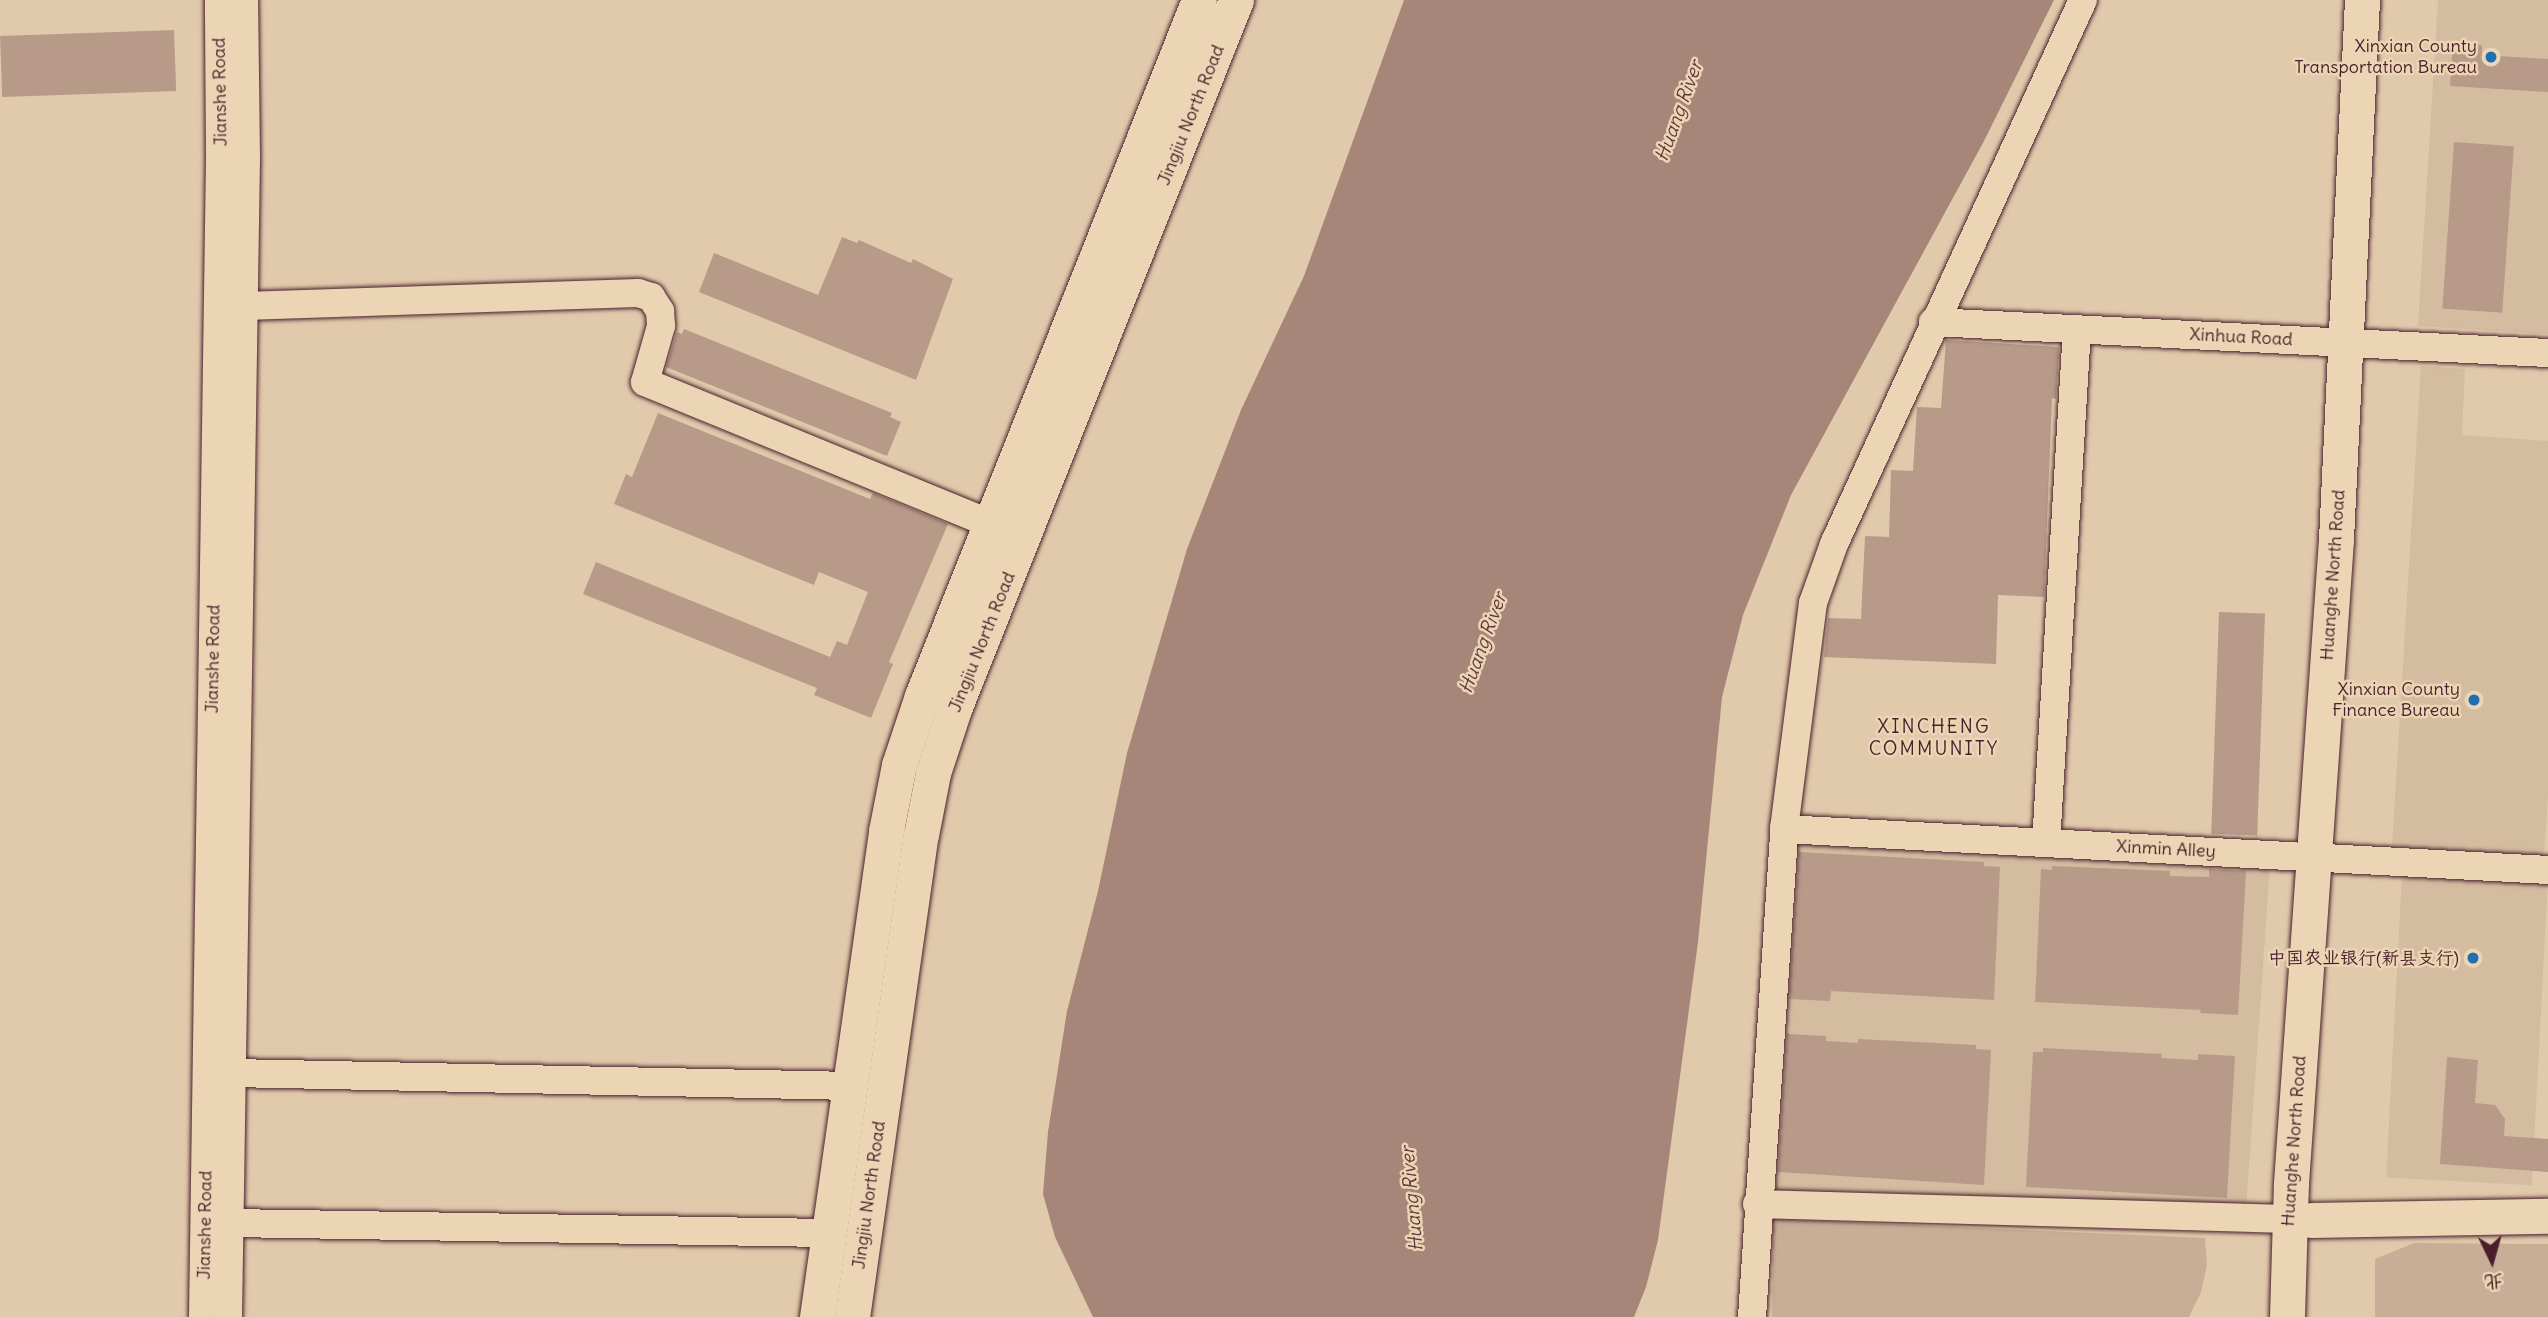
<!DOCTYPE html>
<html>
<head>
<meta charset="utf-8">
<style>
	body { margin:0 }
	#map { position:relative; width:2548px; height:1317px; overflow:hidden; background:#e1caac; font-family:Delius,"LXGW WenKai TC",sans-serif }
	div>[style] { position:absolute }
	.built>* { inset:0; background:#d4bca1; transform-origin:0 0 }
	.green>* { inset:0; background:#c8ae96 }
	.water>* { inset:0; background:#a68678 }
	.building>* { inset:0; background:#b79a88; transform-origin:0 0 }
	.roads { filter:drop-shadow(0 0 2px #4a1f2b) drop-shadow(0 0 2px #4a1f2b) }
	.minor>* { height:28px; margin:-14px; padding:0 14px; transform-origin:14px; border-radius:14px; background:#ebd5b4 }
	.major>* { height:35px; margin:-17.5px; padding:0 17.5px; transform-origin:17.5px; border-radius:17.5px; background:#ebd5b4 }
	.dots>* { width:19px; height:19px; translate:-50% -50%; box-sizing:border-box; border:4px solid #ebd5b4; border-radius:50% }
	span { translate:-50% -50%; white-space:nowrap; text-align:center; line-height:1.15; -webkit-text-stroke:5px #ebd5b4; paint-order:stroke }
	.poi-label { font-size:18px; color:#4a1f2b }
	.right { translate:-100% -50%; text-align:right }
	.street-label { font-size:18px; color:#4a1f2b }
	.water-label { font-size:19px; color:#61393e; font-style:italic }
	.neighbourhood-label { font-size:19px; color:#4a1f2b; letter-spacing:2px }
	.north { position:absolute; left:2457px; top:1226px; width:70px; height:70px; -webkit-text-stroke:5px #ebd5b4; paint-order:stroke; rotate:175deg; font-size:19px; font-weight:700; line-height:28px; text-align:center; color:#4a1f2b }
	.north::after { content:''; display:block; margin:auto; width:24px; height:32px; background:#4a1f2b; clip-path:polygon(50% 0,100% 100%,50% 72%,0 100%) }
</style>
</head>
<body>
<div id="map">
	<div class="built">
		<div style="clip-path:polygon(2438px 0,2548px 0,2548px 334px,2418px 326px)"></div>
		<div style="clip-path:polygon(2421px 366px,2465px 369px,2462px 435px,2548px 441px,2548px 794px,2544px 856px,2392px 847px)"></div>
		<div style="left:1791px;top:835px;width:480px;height:357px;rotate:4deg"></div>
		<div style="left:2402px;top:874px;width:146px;height:304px;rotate:3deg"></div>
	</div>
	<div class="green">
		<div style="clip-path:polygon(1773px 1219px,2205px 1238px,2207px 1265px,2201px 1292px,2189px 1317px,1772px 1317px)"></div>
		<div style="clip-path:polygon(2414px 1243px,2548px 1244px,2548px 1317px,2375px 1317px,2375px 1259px)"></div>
	</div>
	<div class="water">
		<div style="clip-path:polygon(1404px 0,2054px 0,1984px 141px,1791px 495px,1743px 615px,1722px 697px,1698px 942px,1658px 1240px,1646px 1287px,1634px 1317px,1093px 1317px,1055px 1237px,1043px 1194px,1048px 1132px,1067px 1011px,1098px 891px,1127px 753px,1187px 549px,1241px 410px,1304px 276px)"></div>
	</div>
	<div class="building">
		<div style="left:174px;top:30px;width:61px;height:174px;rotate:88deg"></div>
		<div style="clip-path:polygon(2453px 43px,2482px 45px,2482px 55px,2548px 59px,2548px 92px,2450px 86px)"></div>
		<div style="left:2454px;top:142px;width:60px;height:167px;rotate:4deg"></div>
		<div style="clip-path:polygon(842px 237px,857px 243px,859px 240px,911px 263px,913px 259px,953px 279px,916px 380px,699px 292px,714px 253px,818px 295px)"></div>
		<div style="clip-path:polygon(684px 329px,892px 413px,890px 417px,901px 422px,887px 456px,666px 367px,677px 332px,682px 334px)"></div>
		<div style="clip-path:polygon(1946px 340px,2059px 347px,2056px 399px,2052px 398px,2044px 597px,1998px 595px,1996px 664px,1824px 657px,1828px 618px,1861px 619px,1865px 536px,1889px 537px,1891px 470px,1913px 471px,1917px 407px,1941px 408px)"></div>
		<div style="clip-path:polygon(658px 413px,870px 499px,873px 493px,948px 524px,889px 662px,893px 664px,871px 718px,814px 695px,817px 688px,583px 594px,596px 562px,830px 657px,837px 641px,847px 645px,868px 592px,819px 572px,814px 585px,614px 504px,626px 474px,632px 477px)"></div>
		<div style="left:2219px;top:612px;width:46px;height:222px;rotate:2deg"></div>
		<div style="clip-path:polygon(1799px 852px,1984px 862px,1984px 866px,2000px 867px,1994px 1000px,1831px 991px,1830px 1001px,1789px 999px)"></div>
		<div style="clip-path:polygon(2052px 866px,2170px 871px,2170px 876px,2209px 877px,2209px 869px,2246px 871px,2238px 1015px,2200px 1013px,2201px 1010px,2035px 1002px,2041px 869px,2052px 870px)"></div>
		<div style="clip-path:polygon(1787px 1034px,1826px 1036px,1826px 1041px,1858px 1043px,1858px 1039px,1976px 1045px,1976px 1049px,1991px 1050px,1984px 1185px,1778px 1172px)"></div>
		<div style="clip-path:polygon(2043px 1048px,2162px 1054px,2161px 1058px,2198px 1060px,2198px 1054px,2235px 1056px,2227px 1198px,2026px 1187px,2033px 1052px,2043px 1052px)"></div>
		<div style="clip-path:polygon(2447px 1057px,2478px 1060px,2475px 1103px,2495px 1105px,2505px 1119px,2504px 1136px,2548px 1139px,2548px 1172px,2440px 1164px)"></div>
	</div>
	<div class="roads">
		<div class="minor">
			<div style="left:244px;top:306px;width:394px;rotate:-1.9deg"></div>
			<div style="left:638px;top:293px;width:14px;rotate:17deg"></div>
			<div style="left:651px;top:297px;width:17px;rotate:57deg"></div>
			<div style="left:660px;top:311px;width:15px;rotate:86deg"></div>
			<div style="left:661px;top:326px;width:58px;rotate:105.9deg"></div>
			<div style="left:645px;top:382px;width:375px;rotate:22.3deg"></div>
			<div style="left:1933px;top:322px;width:616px;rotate:2.89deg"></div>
			<div style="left:1784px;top:829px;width:765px;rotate:3.07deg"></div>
			<div style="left:2046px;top:843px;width:515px;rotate:-86.55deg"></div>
			<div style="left:232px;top:1073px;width:619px;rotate:1.2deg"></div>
			<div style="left:1757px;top:1204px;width:532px;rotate:1.62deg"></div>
			<div style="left:230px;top:1223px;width:599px;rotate:0.96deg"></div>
			<div style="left:203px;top:1317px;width:1159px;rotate:-89.16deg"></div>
			<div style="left:220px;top:158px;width:158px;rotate:-90.4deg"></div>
			<div style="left:228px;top:1317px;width:1159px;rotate:-89.11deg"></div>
			<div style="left:246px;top:158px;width:158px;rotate:-90.7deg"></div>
			<div style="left:1752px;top:1317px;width:489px;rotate:-86.2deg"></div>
			<div style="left:1784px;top:829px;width:228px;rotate:-82.7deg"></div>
			<div style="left:1813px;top:603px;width:63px;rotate:-70.4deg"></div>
			<div style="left:1834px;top:544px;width:598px;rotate:-65.41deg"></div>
		</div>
		<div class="major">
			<div style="left:2311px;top:1220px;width:237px;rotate:-1deg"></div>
			<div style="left:817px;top:1317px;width:491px;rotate:-81.9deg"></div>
			<div style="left:886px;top:831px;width:67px;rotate:-78.9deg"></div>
			<div style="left:899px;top:765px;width:73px;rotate:-71.6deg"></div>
			<div style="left:922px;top:696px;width:749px;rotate:-68.3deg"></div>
			<div style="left:852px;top:1317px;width:487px;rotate:-81.9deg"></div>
			<div style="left:921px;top:835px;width:63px;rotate:-79deg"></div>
			<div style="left:933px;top:773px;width:67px;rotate:-71.8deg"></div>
			<div style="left:954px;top:709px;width:763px;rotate:-68.31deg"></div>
			<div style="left:2287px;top:1317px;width:134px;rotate:-88.3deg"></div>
			<div style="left:2291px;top:1183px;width:646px;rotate:-86deg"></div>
			<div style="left:2336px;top:539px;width:540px;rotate:-87.24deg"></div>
		</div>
	</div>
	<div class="dots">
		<div style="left:2491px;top:57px;background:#1f6fb2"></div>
		<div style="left:2474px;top:700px;background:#1f6fb2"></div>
		<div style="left:2473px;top:958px;background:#1f6fb2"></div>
	</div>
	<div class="poi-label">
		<span class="right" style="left:2477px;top:57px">Xinxian County<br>Transportation Bureau</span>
		<span class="right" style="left:2460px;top:700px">Xinxian County<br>Finance Bureau</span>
		<span class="right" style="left:2459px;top:958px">中国农业银行(新县支行)</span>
	</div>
	<div class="street-label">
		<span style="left:220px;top:92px;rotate:-91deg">Jianshe Road</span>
		<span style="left:1191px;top:115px;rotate:-68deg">Jingjiu North Road</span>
		<span style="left:2241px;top:337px;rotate:3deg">Xinhua Road</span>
		<span style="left:2333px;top:575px;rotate:-86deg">Huanghe North Road</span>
		<span style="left:982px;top:642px;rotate:-68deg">Jingjiu North Road</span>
		<span style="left:213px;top:659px;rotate:-89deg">Jianshe Road</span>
		<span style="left:2166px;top:849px;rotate:3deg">Xinmin Alley</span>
		<span style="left:2294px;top:1141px;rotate:-86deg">Huanghe North Road</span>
		<span style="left:869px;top:1195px;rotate:-82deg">Jingjiu North Road</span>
		<span style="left:205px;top:1225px;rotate:-89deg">Jianshe Road</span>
	</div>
	<div class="water-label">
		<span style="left:1679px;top:111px;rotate:-70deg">Huang River</span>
		<span style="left:1483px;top:643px;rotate:-70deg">Huang River</span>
		<span style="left:1412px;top:1199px;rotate:-95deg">Huang River</span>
	</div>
	<div class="neighbourhood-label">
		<span style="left:1934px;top:738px">XINCHENG<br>COMMUNITY</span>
	</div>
	<div class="north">北</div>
</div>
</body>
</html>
